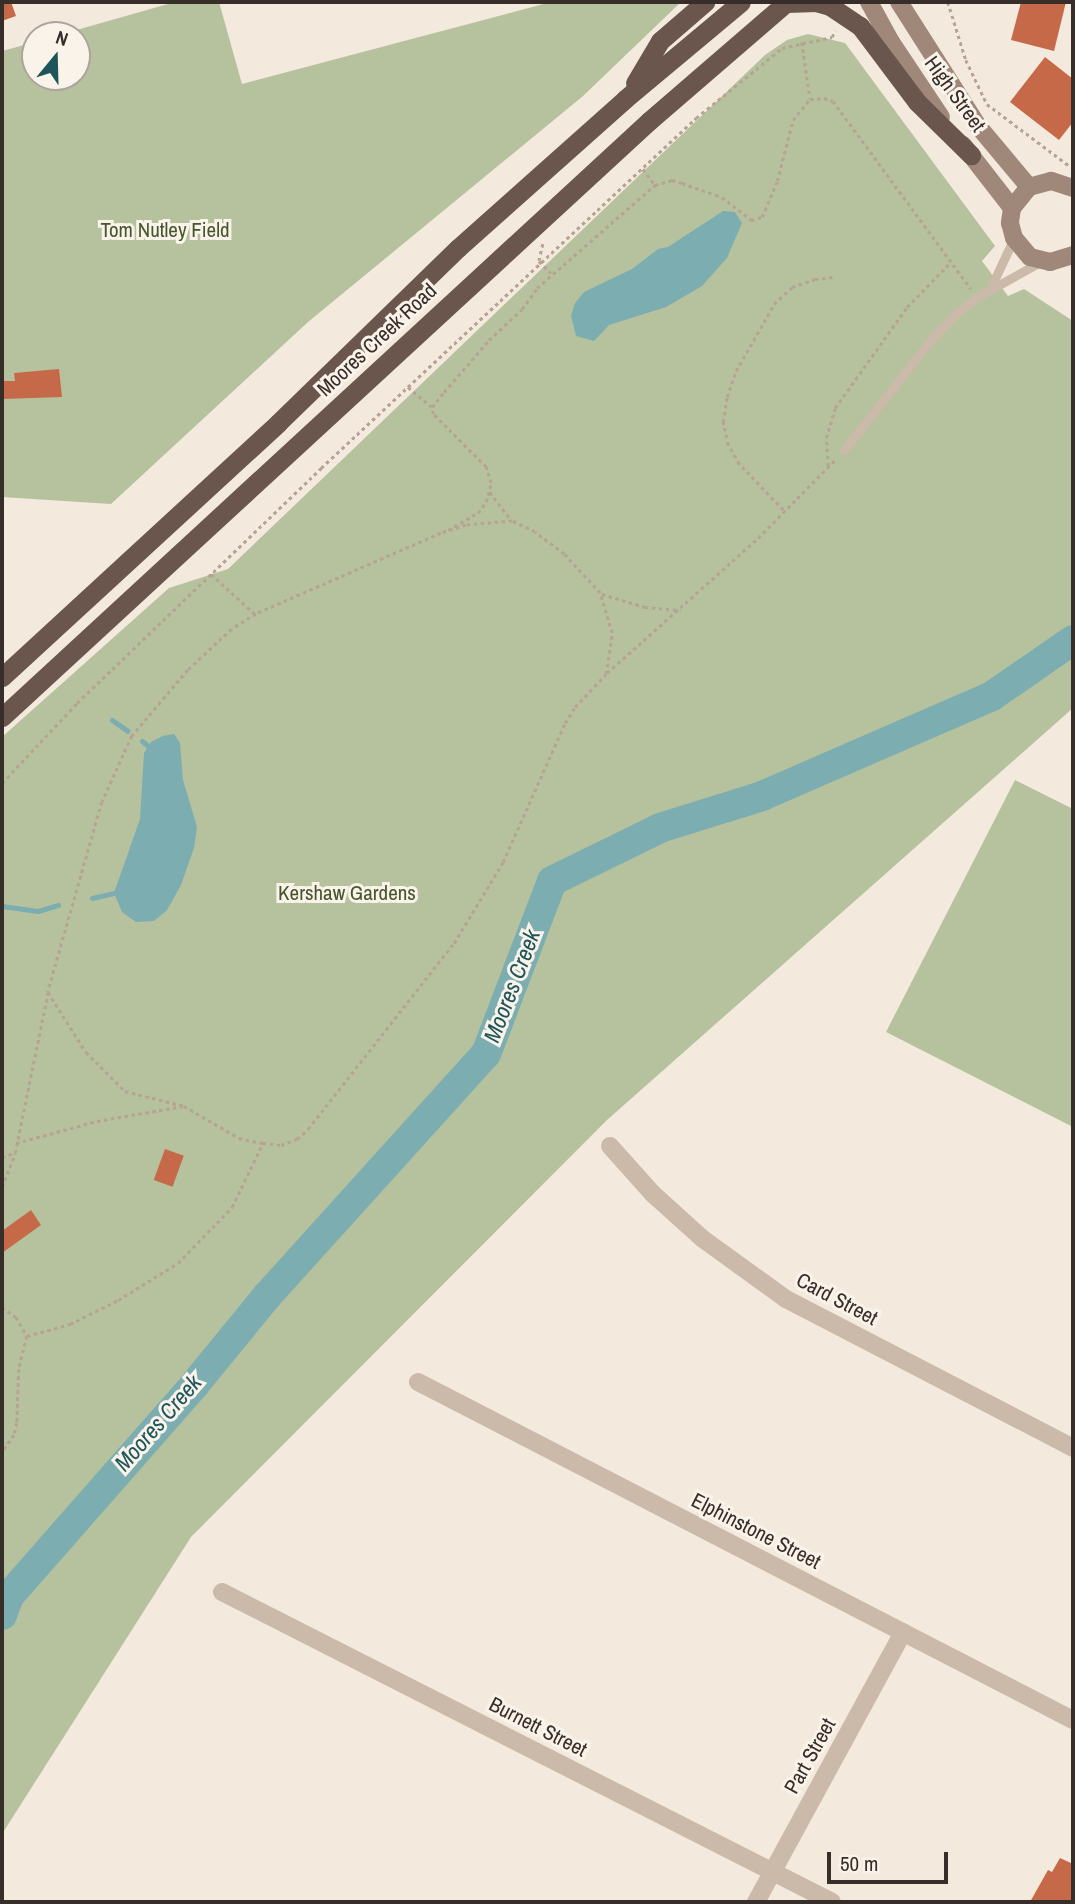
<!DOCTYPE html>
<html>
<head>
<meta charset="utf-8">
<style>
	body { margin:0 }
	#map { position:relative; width:1075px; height:1904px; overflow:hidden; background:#f3e9dd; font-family:"Archivo Narrow",sans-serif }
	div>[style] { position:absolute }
	.green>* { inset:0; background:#b5c29d }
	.water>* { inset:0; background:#7cadb0 }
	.stream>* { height:5px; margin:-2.5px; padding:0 2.5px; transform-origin:2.5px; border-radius:2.5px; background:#7cadb0 }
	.river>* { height:30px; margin:-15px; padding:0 15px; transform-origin:15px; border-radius:15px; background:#7cadb0 }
	.building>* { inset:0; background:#c66948; transform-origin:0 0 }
	.path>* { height:2.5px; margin-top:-1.25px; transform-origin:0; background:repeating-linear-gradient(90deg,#b7a393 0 3.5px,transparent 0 7px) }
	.service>* { height:9px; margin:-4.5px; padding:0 4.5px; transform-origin:4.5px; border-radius:4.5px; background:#cbb9a9 }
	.minor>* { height:18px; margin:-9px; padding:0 9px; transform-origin:9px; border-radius:9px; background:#cbb9a9 }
	.secondary>* { height:18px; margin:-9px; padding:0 9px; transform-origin:9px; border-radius:9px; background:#9f887a }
	.trunk>* { height:19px; margin:-9.5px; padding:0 9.5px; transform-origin:9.5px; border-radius:9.5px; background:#6a564d }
	span { translate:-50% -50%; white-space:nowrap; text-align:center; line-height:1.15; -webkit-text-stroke:6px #faf3ea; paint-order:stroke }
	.street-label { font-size:21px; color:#382e29 }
	.park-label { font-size:21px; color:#46562c }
	.water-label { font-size:23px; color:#1e555a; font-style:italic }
	.frame { position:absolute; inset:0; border:4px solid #382e29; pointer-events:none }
	.north { position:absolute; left:21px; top:21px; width:70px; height:70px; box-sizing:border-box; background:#faf3ea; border:2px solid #aca49d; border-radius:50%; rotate:19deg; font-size:19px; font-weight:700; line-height:28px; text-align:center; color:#382e29 }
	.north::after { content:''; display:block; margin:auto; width:24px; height:32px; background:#1e555a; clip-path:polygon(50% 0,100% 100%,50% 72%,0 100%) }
	.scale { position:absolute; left:827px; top:1852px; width:121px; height:32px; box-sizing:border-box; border:4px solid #382e29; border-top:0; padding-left:9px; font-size:21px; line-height:24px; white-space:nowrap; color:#382e29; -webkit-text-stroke:5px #faf3ea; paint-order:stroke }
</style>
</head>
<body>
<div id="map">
	<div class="green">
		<div style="clip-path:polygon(175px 2px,219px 2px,242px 84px,551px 2px,681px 2px,583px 96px,308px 322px,111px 504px,2px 497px,2px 51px,35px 42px,35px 77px,77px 77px,77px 35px,59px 35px)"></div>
		<div style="clip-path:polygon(808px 34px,845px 43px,995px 246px,982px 261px,1008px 296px,1024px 289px,1073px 321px,1073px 708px,607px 1120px,191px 1537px,2px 1834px,2px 737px,169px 588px,228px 569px,765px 55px,787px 40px)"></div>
		<div style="clip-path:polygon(1015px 780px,1073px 809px,1073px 1127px,886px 1032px)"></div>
	</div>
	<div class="water">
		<div style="clip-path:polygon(723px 211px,735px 212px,742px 223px,727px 258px,702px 286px,666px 307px,609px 325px,594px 341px,576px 336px,571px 316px,575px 303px,584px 292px,632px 269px,658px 249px,668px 247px)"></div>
		<div style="clip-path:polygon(174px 734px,180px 743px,183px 780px,197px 827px,194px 848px,181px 885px,167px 910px,154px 921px,136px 922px,122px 912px,114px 893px,140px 819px,144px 753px,151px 742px,163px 736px)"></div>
	</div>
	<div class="stream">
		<div style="left:112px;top:720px;width:19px;rotate:35deg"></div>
		<div style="left:142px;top:741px;width:8px;rotate:40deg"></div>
		<div style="left:92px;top:898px;width:23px;rotate:-13deg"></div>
		<div style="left:2px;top:906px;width:36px;rotate:8deg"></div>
		<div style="left:38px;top:911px;width:21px;rotate:-17deg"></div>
	</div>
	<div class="river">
		<div style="left:2px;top:1615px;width:20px;rotate:-70deg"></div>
		<div style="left:9px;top:1596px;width:282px;rotate:-48.7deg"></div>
		<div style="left:195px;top:1384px;width:114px;rotate:-50.7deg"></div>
		<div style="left:267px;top:1296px;width:326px;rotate:-47.9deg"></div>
		<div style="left:486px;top:1054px;width:185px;rotate:-69.1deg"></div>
		<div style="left:552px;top:881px;width:120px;rotate:-26.1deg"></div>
		<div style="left:660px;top:828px;width:107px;rotate:-17.4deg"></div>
		<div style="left:762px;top:796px;width:251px;rotate:-23.5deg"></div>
		<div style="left:992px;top:696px;width:98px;rotate:-34.7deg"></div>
	</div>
	<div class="building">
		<div style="clip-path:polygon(2px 2px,11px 2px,16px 16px,2px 21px)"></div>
		<div style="clip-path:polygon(1021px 2px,1066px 2px,1054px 51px,1011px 40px)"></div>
		<div style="clip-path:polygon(1045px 57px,1073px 79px,1073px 122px,1059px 140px,1010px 102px)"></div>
		<div style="clip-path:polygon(59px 369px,62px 397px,2px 399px,2px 381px,15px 381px,14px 373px)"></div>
		<div style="left:165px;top:1149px;width:20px;height:33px;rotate:20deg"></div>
		<div style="clip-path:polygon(31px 1210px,41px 1225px,2px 1253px,2px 1231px)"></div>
		<div style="clip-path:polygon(1060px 1858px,1073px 1864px,1073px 1902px,1030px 1902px,1048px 1870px,1052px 1872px)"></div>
	</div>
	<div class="path">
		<div style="left:948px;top:2px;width:61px;rotate:72.8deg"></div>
		<div style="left:966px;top:60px;width:49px;rotate:64.5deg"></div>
		<div style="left:987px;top:104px;width:105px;rotate:36.9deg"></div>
		<div style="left:802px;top:42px;width:57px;rotate:81.9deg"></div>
		<div style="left:643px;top:169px;width:20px;rotate:53deg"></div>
		<div style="left:543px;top:244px;width:17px;rotate:103deg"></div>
		<div style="left:539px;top:261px;width:18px;rotate:45deg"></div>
		<div style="left:408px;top:387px;width:31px;rotate:40deg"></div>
		<div style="left:828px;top:466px;width:28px;rotate:-94deg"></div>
		<div style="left:826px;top:438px;width:31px;rotate:-73deg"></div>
		<div style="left:835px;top:408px;width:124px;rotate:-54.5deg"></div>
		<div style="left:907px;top:307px;width:62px;rotate:-45.7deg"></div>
		<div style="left:490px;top:492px;width:35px;rotate:53deg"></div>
		<div style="left:783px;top:510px;width:64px;rotate:-133.7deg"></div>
		<div style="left:739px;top:464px;width:22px;rotate:-120deg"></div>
		<div style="left:728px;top:445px;width:24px;rotate:-102deg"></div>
		<div style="left:723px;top:422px;width:25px;rotate:-81deg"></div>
		<div style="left:727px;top:397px;width:28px;rotate:-71deg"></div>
		<div style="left:736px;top:371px;width:77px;rotate:-60.4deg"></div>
		<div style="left:774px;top:304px;width:25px;rotate:-43deg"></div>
		<div style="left:792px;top:287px;width:24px;rotate:-19deg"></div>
		<div style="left:815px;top:279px;width:19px;rotate:-6deg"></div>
		<div style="left:448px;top:530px;width:34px;rotate:-30deg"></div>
		<div style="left:478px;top:513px;width:14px;rotate:-54deg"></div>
		<div style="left:486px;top:502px;width:20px;rotate:-75deg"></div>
		<div style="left:491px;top:483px;width:17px;rotate:-107deg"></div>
		<div style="left:486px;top:467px;width:75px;rotate:-135deg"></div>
		<div style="left:433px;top:414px;width:7px;rotate:-98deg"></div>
		<div style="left:432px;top:407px;width:19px;rotate:-51deg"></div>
		<div style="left:444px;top:392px;width:69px;rotate:-49.1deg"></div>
		<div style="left:489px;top:340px;width:45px;rotate:-43.2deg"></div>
		<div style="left:522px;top:309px;width:26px;rotate:-54deg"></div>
		<div style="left:537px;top:288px;width:157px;rotate:-41.1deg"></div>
		<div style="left:655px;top:185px;width:18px;rotate:-16deg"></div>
		<div style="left:672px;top:180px;width:10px;rotate:17deg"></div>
		<div style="left:682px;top:183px;width:42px;rotate:19.3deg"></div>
		<div style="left:722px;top:197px;width:37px;rotate:38deg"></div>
		<div style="left:751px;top:220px;width:11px;rotate:-15deg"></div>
		<div style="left:762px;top:217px;width:39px;rotate:-67deg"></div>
		<div style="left:777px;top:181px;width:63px;rotate:-75.3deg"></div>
		<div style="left:793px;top:120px;width:27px;rotate:-51deg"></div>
		<div style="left:810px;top:99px;width:14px;rotate:-4deg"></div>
		<div style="left:824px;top:98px;width:9px;rotate:18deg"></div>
		<div style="left:833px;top:101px;width:233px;rotate:53.7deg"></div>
		<div style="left:211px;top:574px;width:59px;rotate:42.3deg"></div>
		<div style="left:602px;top:594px;width:45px;rotate:16.8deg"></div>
		<div style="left:645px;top:607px;width:36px;rotate:5deg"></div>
		<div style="left:607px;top:673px;width:203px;rotate:-41.8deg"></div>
		<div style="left:758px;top:538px;width:112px;rotate:-45.4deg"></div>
		<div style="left:2px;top:783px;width:110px;rotate:-46.8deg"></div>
		<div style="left:77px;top:703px;width:339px;rotate:-43.9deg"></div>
		<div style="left:321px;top:468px;width:513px;rotate:-43.03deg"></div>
		<div style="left:696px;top:118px;width:111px;rotate:-39.1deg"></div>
		<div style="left:782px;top:48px;width:51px;rotate:-12.4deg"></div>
		<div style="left:832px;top:37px;width:7px;rotate:-63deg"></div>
		<div style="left:16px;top:1143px;width:84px;rotate:-15.2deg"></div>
		<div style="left:97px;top:1121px;width:88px;rotate:-9.8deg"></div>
		<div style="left:184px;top:1106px;width:64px;rotate:30.2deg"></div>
		<div style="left:239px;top:1138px;width:25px;rotate:12deg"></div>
		<div style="left:263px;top:1143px;width:18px;rotate:6deg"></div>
		<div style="left:281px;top:1145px;width:17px;rotate:-21deg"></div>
		<div style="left:297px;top:1139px;width:15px;rotate:-42deg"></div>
		<div style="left:308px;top:1129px;width:236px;rotate:-51.9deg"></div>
		<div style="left:454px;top:943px;width:95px;rotate:-58.8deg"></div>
		<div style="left:503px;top:862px;width:152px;rotate:-66deg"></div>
		<div style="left:565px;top:723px;width:19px;rotate:-58deg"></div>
		<div style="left:575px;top:707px;width:45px;rotate:-46.8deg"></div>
		<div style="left:606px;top:674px;width:41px;rotate:-81.7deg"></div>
		<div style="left:612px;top:633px;width:42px;rotate:-106.7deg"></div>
		<div style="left:600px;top:593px;width:53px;rotate:-132.7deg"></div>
		<div style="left:564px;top:554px;width:36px;rotate:-143deg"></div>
		<div style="left:535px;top:532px;width:25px;rotate:-154deg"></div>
		<div style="left:512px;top:521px;width:46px;rotate:175deg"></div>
		<div style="left:466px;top:525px;width:26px;rotate:162deg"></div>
		<div style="left:441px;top:533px;width:202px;rotate:156.4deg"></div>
		<div style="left:256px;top:614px;width:28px;rotate:148deg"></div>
		<div style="left:232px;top:629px;width:60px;rotate:137deg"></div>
		<div style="left:188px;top:670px;width:87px;rotate:130.3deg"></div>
		<div style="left:132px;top:736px;width:72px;rotate:114.4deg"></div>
		<div style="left:102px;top:802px;width:198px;rotate:105.9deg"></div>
		<div style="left:48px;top:992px;width:71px;rotate:57.7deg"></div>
		<div style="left:86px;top:1052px;width:55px;rotate:45deg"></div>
		<div style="left:125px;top:1091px;width:61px;rotate:14.3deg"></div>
		<div style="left:2px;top:1157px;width:14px;rotate:-17deg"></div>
		<div style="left:2px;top:1187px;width:36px;rotate:-69deg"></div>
		<div style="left:15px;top:1153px;width:164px;rotate:-78.4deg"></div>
		<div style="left:2px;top:1307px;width:17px;rotate:36deg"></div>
		<div style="left:16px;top:1317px;width:22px;rotate:60deg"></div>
		<div style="left:27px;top:1336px;width:34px;rotate:104deg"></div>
		<div style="left:19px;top:1369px;width:54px;rotate:92.1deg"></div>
		<div style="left:17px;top:1423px;width:12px;rotate:104deg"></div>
		<div style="left:14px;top:1435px;width:22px;rotate:124deg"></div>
		<div style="left:27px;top:1336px;width:45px;rotate:-15.6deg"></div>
		<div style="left:70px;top:1324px;width:54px;rotate:-26.6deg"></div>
		<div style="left:118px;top:1300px;width:70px;rotate:-31.7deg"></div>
		<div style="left:178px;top:1263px;width:78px;rotate:-46deg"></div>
		<div style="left:232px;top:1207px;width:71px;rotate:-64.2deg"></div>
	</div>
	<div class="service">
		<div style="left:990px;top:289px;width:56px;rotate:-64.8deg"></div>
		<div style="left:844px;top:450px;width:142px;rotate:-51.8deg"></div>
		<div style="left:932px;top:338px;width:35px;rotate:-45deg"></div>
		<div style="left:957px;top:313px;width:26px;rotate:-39deg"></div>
		<div style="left:977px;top:297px;width:74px;rotate:-29deg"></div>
	</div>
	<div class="minor">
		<div style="left:610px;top:1146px;width:64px;rotate:48.1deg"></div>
		<div style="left:653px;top:1194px;width:67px;rotate:42deg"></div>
		<div style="left:703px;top:1239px;width:102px;rotate:35.9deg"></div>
		<div style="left:786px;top:1299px;width:323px;rotate:27.4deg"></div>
		<div style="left:418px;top:1382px;width:737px;rotate:27.3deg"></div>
		<div style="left:222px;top:1592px;width:684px;rotate:26.94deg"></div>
		<div style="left:756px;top:1902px;width:307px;rotate:-61.4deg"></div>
	</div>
	<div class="secondary">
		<div style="left:869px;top:2px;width:46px;rotate:61.2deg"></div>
		<div style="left:891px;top:42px;width:90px;rotate:56.3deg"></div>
		<div style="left:899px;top:2px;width:147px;rotate:57.5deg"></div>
		<div style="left:978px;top:126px;width:80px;rotate:50.1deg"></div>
		<div style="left:963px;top:145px;width:80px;rotate:52.1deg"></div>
		<div style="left:1073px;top:188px;width:23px;rotate:-162deg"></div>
		<div style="left:1051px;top:181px;width:23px;rotate:165deg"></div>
		<div style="left:1029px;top:187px;width:27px;rotate:129deg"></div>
		<div style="left:1012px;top:208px;width:15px;rotate:98deg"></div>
		<div style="left:1010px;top:223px;width:16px;rotate:75deg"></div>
		<div style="left:1014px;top:238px;width:25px;rotate:50deg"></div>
		<div style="left:1030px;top:257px;width:21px;rotate:14deg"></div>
		<div style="left:1050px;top:262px;width:24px;rotate:-17deg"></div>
	</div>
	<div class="trunk">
		<div style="left:786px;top:3px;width:30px;rotate:-2deg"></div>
		<div style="left:816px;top:2px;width:15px;rotate:16deg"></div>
		<div style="left:830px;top:6px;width:36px;rotate:34deg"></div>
		<div style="left:860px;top:26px;width:95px;rotate:53.1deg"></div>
		<div style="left:917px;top:102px;width:76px;rotate:44.5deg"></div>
		<div style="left:635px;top:83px;width:49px;rotate:-59.2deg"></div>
		<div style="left:660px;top:41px;width:60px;rotate:-40.9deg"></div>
		<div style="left:2px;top:677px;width:375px;rotate:-42.6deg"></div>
		<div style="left:278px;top:423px;width:251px;rotate:-44.2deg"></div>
		<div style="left:458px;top:248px;width:224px;rotate:-41.7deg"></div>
		<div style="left:625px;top:99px;width:151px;rotate:-39.9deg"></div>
		<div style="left:2px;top:717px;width:880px;rotate:-42.65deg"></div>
		<div style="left:649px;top:121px;width:182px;rotate:-40.8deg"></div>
	</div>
	<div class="street-label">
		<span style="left:955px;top:94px;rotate:54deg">High Street</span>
		<span style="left:377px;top:340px;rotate:-43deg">Moores Creek Road</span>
		<span style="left:837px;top:1299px;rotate:28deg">Card Street</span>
		<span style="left:756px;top:1531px;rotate:27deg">Elphinstone Street</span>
		<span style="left:538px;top:1727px;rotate:27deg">Burnett Street</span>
		<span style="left:810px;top:1756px;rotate:-61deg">Part Street</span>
	</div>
	<div class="park-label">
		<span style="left:165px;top:230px">Tom Nutley Field</span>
		<span style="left:347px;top:893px">Kershaw Gardens</span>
	</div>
	<div class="water-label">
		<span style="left:512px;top:986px;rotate:-69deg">Moores Creek</span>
		<span style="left:158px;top:1423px;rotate:-49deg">Moores Creek</span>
	</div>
	<div class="frame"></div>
	<div class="north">N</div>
	<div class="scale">50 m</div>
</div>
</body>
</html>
